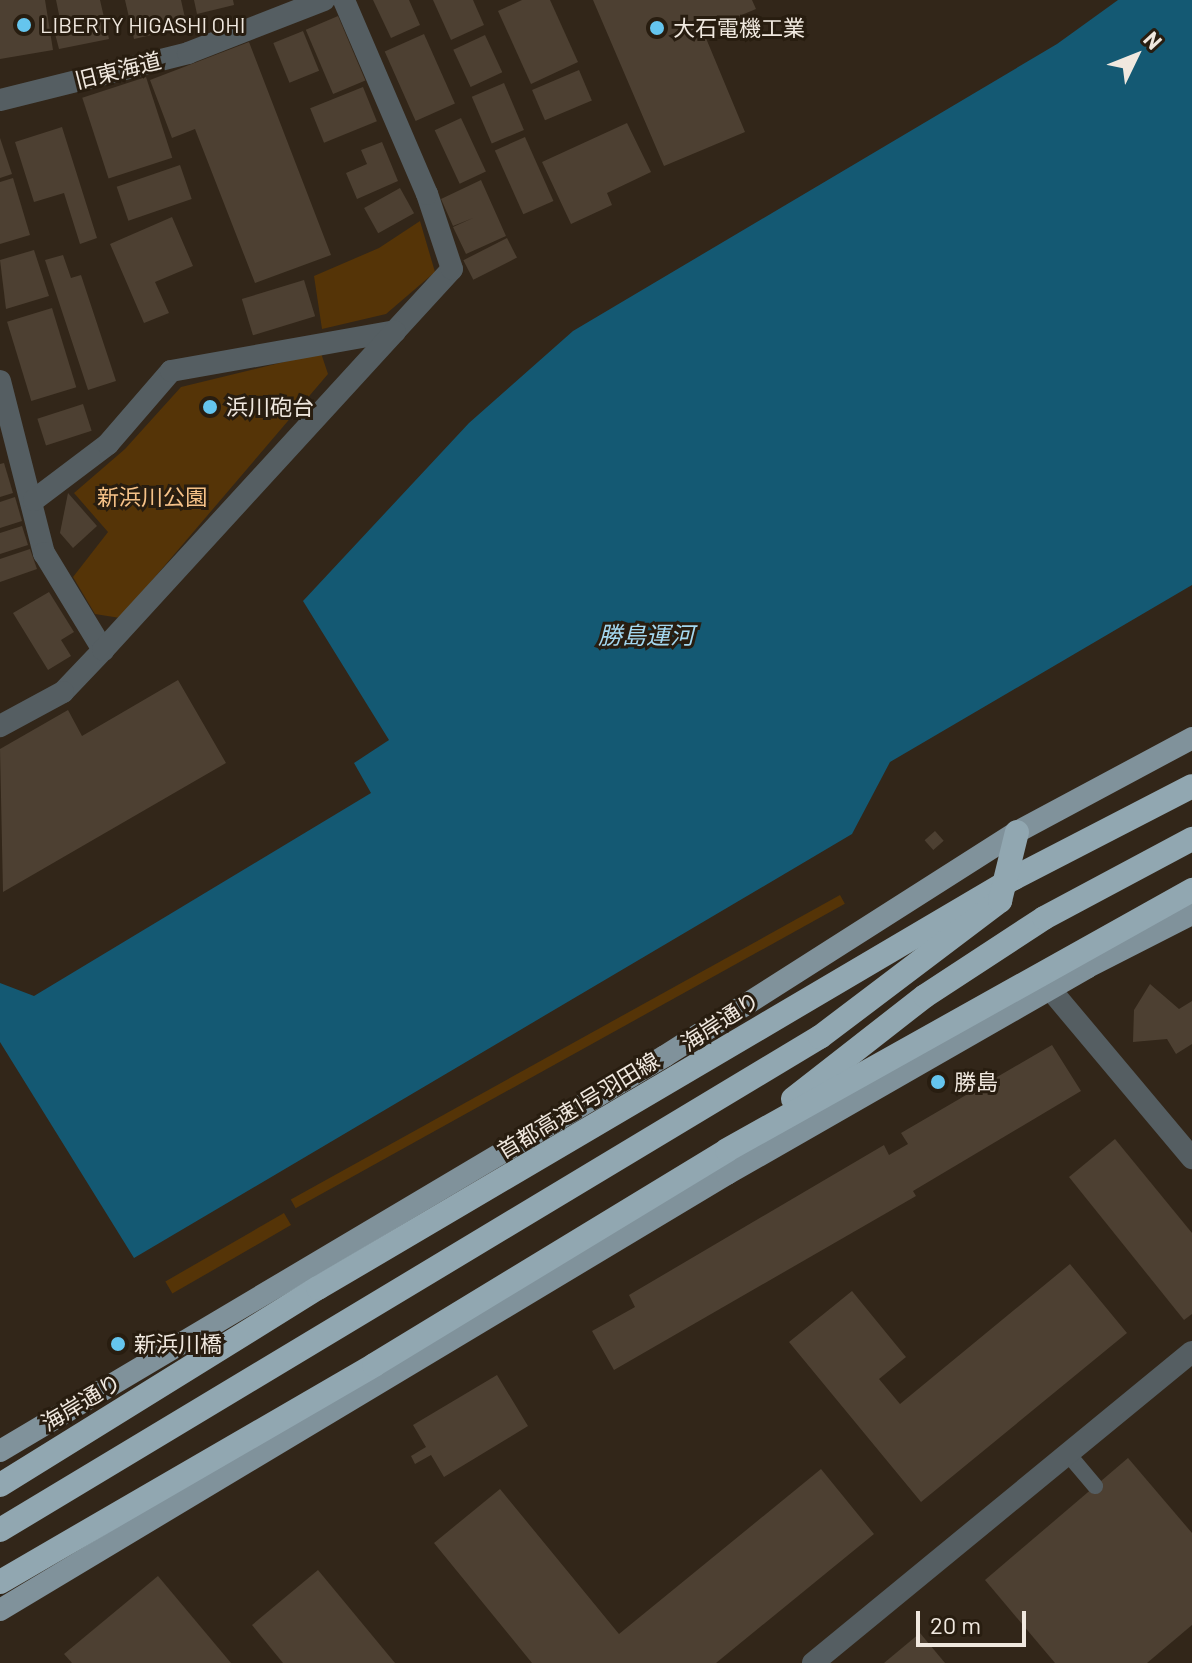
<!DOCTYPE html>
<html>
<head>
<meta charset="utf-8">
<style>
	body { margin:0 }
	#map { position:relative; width:1192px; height:1663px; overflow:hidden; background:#322619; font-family:Barlow,"Noto Sans JP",sans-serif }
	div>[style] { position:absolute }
	.green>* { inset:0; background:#553407; transform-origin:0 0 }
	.water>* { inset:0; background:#145973 }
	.building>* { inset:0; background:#4d4032; transform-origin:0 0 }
	.service>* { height:16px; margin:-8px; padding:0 8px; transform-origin:8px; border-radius:8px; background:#555e62 }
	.minor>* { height:22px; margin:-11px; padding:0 11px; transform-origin:11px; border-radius:11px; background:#555e62 }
	.tertiary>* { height:22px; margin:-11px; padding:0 11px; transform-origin:11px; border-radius:11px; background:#555e62 }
	.primary>* { height:22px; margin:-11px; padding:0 11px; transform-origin:11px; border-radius:11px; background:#80929b }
	.motorway>* { height:24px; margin:-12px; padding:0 12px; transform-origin:12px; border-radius:12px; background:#91a7b1 }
	.dots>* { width:22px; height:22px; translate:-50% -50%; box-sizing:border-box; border:4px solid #281d10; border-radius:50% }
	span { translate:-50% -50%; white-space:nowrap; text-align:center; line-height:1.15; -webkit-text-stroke:6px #281d10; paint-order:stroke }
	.poi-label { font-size:22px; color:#f0e8df }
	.left { translate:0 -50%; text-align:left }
	.street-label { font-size:22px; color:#f0e8df }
	.park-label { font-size:22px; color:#f6c288 }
	.water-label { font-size:24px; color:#a4d8f0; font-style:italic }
	.north { position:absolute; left:1096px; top:16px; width:80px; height:80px; -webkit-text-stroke:6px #281d10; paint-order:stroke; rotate:47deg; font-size:22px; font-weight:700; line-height:32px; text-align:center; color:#f0e8df }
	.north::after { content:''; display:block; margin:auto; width:28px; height:36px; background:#f0e8df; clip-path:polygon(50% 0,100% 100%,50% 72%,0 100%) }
	.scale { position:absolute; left:916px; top:1611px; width:110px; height:36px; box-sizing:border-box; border:4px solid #f0e8df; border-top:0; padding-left:10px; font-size:24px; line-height:28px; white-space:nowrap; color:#f0e8df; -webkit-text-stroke:6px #281d10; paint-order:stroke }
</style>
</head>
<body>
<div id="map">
	<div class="green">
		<div style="clip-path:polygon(420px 221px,435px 272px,386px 314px,322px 329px,314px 276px,379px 248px)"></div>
		<div style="clip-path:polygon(321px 353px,328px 374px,120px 618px,95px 614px,73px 577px,108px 532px,74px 493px,125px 449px,181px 387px)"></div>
		<div style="left:840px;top:895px;width:10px;height:628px;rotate:61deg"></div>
		<div style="left:284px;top:1213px;width:14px;height:137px;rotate:60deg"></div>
	</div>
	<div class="water">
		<div style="clip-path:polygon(1118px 0,1192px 0,1192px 585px,890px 762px,852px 834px,134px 1258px,0 1042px,0 983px,34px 996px,371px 793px,354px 763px,389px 740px,303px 601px,469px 423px,573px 331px,1057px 44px)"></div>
	</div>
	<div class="building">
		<div style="clip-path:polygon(0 0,45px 0,53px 50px,0 59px)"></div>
		<div style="clip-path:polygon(56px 0,100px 0,109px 39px,59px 49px,53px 26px,61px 24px)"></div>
		<div style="clip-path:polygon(125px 0,181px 0,187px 27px,134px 39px)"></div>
		<div style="clip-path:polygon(194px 0,233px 0,234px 5px,197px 14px)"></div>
		<div style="clip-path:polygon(373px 0,409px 0,420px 25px,391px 38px)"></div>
		<div style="clip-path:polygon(433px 0,473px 0,484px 25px,451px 40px)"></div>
		<div style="clip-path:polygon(522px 0,550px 0,578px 62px,531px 84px,498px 11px)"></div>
		<div style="clip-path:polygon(593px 0,752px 0,756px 9px,703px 31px,745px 132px,664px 166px)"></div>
		<div style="left:338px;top:16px;width:70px;height:35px;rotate:67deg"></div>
		<div style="left:303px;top:31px;width:43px;height:32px;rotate:68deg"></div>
		<div style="left:424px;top:34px;width:76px;height:43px;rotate:66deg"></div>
		<div style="left:485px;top:35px;width:41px;height:35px;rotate:65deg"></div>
		<div style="clip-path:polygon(249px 42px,331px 255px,255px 283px,195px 129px,172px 138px,150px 80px)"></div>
		<div style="left:579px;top:70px;width:33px;height:51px;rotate:67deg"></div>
		<div style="left:146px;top:77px;width:85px;height:67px;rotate:72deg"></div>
		<div style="left:504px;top:83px;width:51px;height:35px;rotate:67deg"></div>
		<div style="left:363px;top:87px;width:37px;height:57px;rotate:68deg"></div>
		<div style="left:461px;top:118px;width:59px;height:29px;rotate:65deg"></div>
		<div style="clip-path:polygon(627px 123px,651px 172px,607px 193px,612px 205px,571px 224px,542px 162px)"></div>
		<div style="clip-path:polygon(62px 127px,97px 238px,80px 244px,64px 193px,34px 202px,15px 142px)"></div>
		<div style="left:525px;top:137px;width:70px;height:33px;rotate:66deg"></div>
		<div style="clip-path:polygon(0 138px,12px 174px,0 178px)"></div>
		<div style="clip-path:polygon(382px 142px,398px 181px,357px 199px,346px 173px,367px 164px,361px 150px)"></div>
		<div style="left:180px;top:165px;width:36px;height:67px;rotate:71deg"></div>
		<div style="clip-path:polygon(13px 178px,30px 235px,0 244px,0 182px)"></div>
		<div style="clip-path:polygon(481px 180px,506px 236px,466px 254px,453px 227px,473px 218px,453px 226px,441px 199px)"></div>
		<div style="left:400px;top:188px;width:29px;height:41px;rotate:61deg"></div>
		<div style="clip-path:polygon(172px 217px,193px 266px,155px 282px,169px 313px,144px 323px,110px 244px)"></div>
		<div style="left:507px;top:238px;width:22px;height:49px;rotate:63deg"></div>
		<div style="clip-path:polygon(34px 250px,49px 296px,6px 309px,0 260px)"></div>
		<div style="clip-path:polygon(63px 255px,71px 278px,81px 275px,116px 381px,88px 390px,45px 260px)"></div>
		<div style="left:304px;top:280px;width:38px;height:65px;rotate:73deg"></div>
		<div style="left:52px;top:308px;width:83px;height:47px;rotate:73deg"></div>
		<div style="left:83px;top:404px;width:28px;height:48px;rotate:72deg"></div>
		<div style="clip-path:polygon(4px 463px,13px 493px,0 497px,0 464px)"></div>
		<div style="clip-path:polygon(68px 493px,97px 526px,73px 548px,60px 533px)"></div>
		<div style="clip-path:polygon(15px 497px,22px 521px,0 528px,0 502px)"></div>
		<div style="clip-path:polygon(22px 526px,28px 545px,0 554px,0 533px)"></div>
		<div style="clip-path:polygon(30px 549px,37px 569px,0 582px,0 559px)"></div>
		<div style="clip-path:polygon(49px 592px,74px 632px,61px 640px,71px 656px,48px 670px,13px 613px)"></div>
		<div style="clip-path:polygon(178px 680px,226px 763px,3px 892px,0 749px,68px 710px,82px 736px)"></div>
		<div style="left:935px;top:831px;width:13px;height:14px;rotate:48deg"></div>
		<div style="clip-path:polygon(1150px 984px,1179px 1009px,1192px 1001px,1192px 1044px,1176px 1054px,1167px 1039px,1133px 1042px,1134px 1010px)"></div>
		<div style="clip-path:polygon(1052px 1045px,1081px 1091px,913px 1191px,916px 1196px,614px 1370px,592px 1331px,635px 1307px,629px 1295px,884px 1145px,889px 1155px,908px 1144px,901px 1133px)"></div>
		<div style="clip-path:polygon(1115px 1139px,1192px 1233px,1192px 1314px,1184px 1320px,1069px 1177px)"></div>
		<div style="clip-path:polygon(1070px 1264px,1127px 1333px,921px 1502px,789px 1342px,852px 1291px,906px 1357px,879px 1379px,900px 1404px)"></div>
		<div style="clip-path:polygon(497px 1375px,528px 1426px,444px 1477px,431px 1455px,415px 1464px,411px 1456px,426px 1447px,413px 1425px)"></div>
		<div style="clip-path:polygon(1128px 1458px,1192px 1533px,1192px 1625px,1147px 1663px,1055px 1663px,985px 1580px)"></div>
		<div style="clip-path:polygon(821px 1469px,874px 1534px,716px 1663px,532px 1663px,434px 1543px,500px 1489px,619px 1634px)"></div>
		<div style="clip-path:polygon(318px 1570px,395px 1663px,283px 1663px,252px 1625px)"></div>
		<div style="clip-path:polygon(158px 1576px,231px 1663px,72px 1663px,64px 1654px)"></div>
		<div style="clip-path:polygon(920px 1633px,945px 1663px,884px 1663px)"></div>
	</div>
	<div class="service">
		<div style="left:1068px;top:1454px;width:42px;rotate:49.8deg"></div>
	</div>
	<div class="minor">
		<div style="left:0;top:381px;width:178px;rotate:75.7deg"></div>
		<div style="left:44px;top:553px;width:114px;rotate:58.7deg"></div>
		<div style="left:103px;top:650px;width:58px;rotate:133.6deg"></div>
		<div style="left:63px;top:692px;width:72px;rotate:151.6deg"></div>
		<div style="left:34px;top:500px;width:93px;rotate:-37.1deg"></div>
		<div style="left:108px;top:444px;width:96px;rotate:-49.2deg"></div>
		<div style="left:171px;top:371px;width:228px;rotate:-10.1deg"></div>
		<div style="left:395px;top:331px;width:84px;rotate:-47.4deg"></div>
		<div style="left:452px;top:269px;width:79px;rotate:-108.4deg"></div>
		<div style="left:427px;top:194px;width:211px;rotate:-113.2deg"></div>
		<div style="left:103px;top:650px;width:432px;rotate:-47.5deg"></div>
		<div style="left:813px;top:1663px;width:490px;rotate:-39.4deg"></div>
	</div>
	<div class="tertiary">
		<div style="left:0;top:100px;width:194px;rotate:-14deg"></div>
		<div style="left:188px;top:53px;width:146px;rotate:-21.3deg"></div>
		<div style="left:1050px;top:989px;width:221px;rotate:50deg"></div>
	</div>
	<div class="primary">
		<div style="left:0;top:1451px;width:773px;rotate:-30.71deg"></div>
		<div style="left:665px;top:1056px;width:417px;rotate:-32.5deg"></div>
		<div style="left:1017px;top:832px;width:199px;rotate:-28.2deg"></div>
		<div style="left:0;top:1610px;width:848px;rotate:-30.95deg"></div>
		<div style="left:727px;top:1174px;width:414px;rotate:-29.8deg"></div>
		<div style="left:1086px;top:968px;width:119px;rotate:-27deg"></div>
	</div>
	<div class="motorway">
		<div style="left:793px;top:1099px;width:167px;rotate:-38deg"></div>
		<div style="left:925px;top:996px;width:142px;rotate:-33.2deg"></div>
		<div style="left:1044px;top:918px;width:168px;rotate:-28.1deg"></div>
		<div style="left:0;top:1485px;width:374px;rotate:-31.8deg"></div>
		<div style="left:318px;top:1288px;width:808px;rotate:-30.5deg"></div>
		<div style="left:1014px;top:878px;width:200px;rotate:-27.3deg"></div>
		<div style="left:0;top:1530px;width:957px;rotate:-31.02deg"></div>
		<div style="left:820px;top:1037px;width:226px;rotate:-37.1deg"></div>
		<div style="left:1000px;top:901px;width:71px;rotate:-76.2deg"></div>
		<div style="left:0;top:1582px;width:432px;rotate:-30.1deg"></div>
		<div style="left:374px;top:1365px;width:413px;rotate:-31.3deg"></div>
		<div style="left:727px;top:1150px;width:533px;rotate:-29.21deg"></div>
	</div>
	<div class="dots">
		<div style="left:24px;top:25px;background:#65c5ee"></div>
		<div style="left:657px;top:28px;background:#65c5ee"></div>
		<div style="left:210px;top:407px;background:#65c5ee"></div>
		<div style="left:938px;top:1082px;background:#65c5ee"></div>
		<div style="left:118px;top:1344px;background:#65c5ee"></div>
	</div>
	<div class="poi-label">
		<span class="left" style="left:40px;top:25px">LIBERTY HIGASHI OHI</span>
		<span class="left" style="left:673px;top:28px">大石電機工業</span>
		<span class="left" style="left:226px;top:407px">浜川砲台</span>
		<span class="left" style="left:954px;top:1082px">勝島</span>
		<span class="left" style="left:134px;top:1344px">新浜川橋</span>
	</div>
	<div class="street-label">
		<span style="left:118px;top:70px;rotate:-14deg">旧東海道</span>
		<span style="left:720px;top:1021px;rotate:-33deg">海岸通り</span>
		<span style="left:578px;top:1105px;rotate:-31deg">首都高速1号羽田線</span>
		<span style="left:81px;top:1402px;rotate:-31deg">海岸通り</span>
	</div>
	<div class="park-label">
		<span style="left:152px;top:497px">新浜川公園</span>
	</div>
	<div class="water-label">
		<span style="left:646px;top:635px">勝島運河</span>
	</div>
	<div class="north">N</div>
	<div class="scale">20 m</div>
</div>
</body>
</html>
